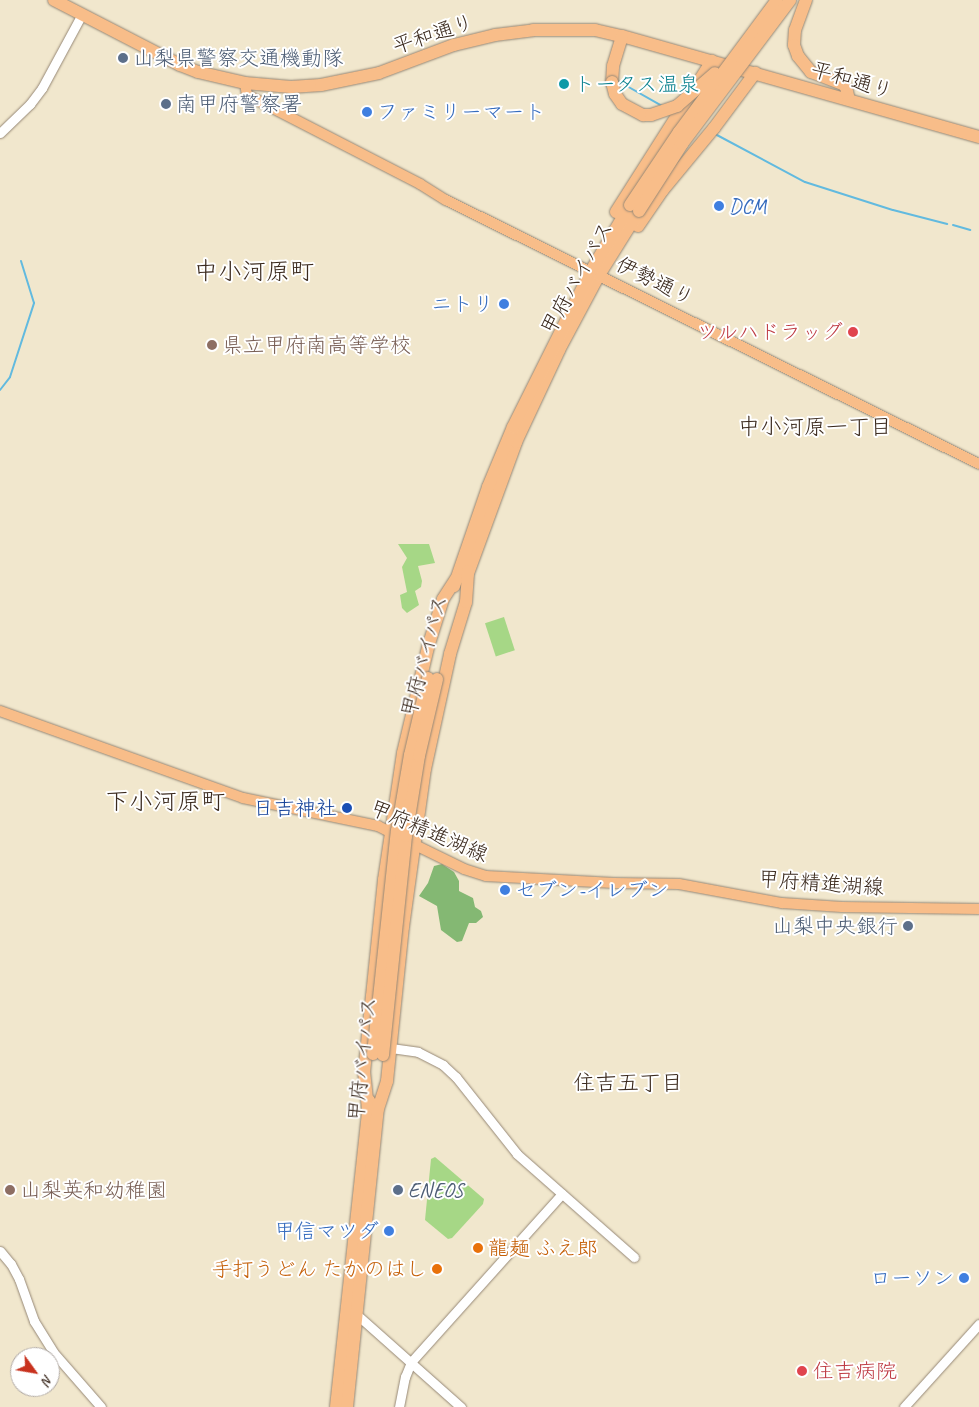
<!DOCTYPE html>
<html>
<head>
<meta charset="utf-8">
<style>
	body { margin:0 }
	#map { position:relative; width:979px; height:1407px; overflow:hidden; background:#f1e7cd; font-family:Caveat,"Klee One",sans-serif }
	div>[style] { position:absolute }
	.green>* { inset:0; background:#a6d786; transform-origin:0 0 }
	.forest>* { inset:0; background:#84b873 }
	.stream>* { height:2px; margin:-1px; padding:0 1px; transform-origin:1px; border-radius:1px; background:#62badf }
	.roads { filter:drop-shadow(0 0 1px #968876) drop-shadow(0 0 1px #968876) }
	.minor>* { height:9px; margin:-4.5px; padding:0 4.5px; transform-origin:4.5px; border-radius:4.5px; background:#fff }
	.major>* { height:10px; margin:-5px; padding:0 5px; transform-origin:5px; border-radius:5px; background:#f8bd89 }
	.highway>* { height:12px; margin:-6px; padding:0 6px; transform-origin:6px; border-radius:6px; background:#f8bd89 }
	.bridges { filter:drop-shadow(0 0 1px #968876) drop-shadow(0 0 1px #968876) }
	.highway-bridge>* { height:12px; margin:-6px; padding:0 6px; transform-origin:6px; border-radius:6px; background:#f8bd89 }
	.dots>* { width:14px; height:14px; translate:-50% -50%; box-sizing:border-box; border:2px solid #fff; border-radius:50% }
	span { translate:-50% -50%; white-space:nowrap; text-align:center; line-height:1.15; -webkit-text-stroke:4px #fff; paint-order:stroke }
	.street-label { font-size:21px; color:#3b2a1e }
	.service-label { font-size:21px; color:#4e5e75 }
	.left { translate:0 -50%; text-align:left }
	.right { translate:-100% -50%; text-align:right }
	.culture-label { font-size:21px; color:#0d838f }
	.shop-label { font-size:21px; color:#366cbe }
	.health-label { font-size:21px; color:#be3a42 }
	.education-label { font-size:21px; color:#785e54 }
	.transit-label { font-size:21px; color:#164399 }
	.food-label { font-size:21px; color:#c56008 }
	.neighbourhood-label { font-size:22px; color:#3b2a1e }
	.quarter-label { font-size:24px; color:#3b2a1e }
	.north { position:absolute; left:10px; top:1347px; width:50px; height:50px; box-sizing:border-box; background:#fff; border:1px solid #b1aaa5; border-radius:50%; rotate:122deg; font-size:14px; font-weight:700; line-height:20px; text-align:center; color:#3b2a1e }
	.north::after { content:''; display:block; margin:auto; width:18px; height:22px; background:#c8321e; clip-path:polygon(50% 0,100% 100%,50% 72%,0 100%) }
</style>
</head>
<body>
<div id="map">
	<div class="green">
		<div style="clip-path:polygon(398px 544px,429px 544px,435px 563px,418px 566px,422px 581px,421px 587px,415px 591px,419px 605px,407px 613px,402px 608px,400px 595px,407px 592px,402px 567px,407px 558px)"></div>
		<div style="left:504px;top:617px;width:35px;height:20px;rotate:72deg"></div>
		<div style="clip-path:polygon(435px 1157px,484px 1199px,483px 1204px,452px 1238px,448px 1239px,425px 1220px,431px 1159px)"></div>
	</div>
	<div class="forest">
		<div style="clip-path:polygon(442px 864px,454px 872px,459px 881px,459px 891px,473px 898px,475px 907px,481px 911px,483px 917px,476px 923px,469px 923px,462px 941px,457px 942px,441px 930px,437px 906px,419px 896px,428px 883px,434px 866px)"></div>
	</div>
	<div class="stream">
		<div style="left:618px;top:81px;width:51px;rotate:29.6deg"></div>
		<div style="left:715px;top:134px;width:102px;rotate:28.1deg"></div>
		<div style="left:805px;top:182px;width:92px;rotate:17.7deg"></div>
		<div style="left:893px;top:210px;width:56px;rotate:14.5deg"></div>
		<div style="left:953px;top:225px;width:18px;rotate:16deg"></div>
		<div style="left:0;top:390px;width:16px;rotate:-52deg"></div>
		<div style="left:10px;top:377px;width:78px;rotate:-72deg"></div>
		<div style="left:34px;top:303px;width:44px;rotate:-107.2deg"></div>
	</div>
	<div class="roads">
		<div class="minor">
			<div style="left:0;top:133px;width:42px;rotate:-44deg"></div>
			<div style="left:30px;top:104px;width:20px;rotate:-53deg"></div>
			<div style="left:42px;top:88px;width:84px;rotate:-61.6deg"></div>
			<div style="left:391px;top:1048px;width:27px;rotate:8deg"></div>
			<div style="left:418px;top:1052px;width:28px;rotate:27deg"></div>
			<div style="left:443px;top:1065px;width:18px;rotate:43deg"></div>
			<div style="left:456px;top:1077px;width:98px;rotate:51.6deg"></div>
			<div style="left:517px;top:1154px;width:156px;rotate:41.4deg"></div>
			<div style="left:0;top:1251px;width:17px;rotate:50deg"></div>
			<div style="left:11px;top:1264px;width:17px;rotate:62deg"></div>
			<div style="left:19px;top:1279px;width:45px;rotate:70.3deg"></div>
			<div style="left:34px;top:1321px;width:36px;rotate:58deg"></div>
			<div style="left:53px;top:1352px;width:73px;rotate:48.9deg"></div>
			<div style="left:355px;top:1313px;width:142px;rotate:41.6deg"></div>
			<div style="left:399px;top:1407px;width:31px;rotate:-79deg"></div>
			<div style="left:405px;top:1377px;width:16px;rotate:-68deg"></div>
			<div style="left:411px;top:1362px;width:226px;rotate:-48.1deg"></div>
			<div style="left:904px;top:1407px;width:112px;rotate:-47.9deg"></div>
		</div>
		<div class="major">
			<div style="left:245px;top:83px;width:12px;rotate:81deg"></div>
			<div style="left:247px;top:95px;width:7px;rotate:27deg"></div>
			<div style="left:253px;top:98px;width:188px;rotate:27.2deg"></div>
			<div style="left:420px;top:184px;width:31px;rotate:32deg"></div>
			<div style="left:446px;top:200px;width:595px;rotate:26.35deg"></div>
			<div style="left:0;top:711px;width:258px;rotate:19.7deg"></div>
			<div style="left:243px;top:798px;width:138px;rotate:11.7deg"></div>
			<div style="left:378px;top:826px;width:20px;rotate:27deg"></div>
			<div style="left:409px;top:842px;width:61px;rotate:26.1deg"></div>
			<div style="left:464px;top:869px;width:23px;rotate:18deg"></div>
			<div style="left:486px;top:876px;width:128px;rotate:3.1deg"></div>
			<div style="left:614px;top:883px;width:65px;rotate:0.9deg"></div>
			<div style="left:679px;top:884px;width:105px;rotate:10.5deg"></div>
			<div style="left:782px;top:903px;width:60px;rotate:3.8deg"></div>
			<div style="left:842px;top:907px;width:137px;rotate:0.8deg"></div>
		</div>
		<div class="highway">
			<div style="left:54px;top:0;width:142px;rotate:27.3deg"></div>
			<div style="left:180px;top:65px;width:19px;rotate:21deg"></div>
			<div style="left:198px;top:72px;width:48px;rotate:13.2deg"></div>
			<div style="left:245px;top:83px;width:46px;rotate:5deg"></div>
			<div style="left:291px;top:87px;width:30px;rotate:-4deg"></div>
			<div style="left:321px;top:85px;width:59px;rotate:-11.7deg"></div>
			<div style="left:379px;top:73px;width:80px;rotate:-20.5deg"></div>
			<div style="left:454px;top:45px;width:42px;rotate:-13.7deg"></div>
			<div style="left:495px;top:35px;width:38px;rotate:-7deg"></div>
			<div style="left:533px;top:30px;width:62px"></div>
			<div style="left:595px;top:30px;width:28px;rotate:13deg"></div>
			<div style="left:622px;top:36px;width:371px;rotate:15.8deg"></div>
			<div style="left:806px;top:0;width:32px;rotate:110deg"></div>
			<div style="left:795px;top:30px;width:15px;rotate:94deg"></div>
			<div style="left:794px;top:45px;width:12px;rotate:70deg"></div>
			<div style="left:798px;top:56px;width:21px;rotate:51deg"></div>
			<div style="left:811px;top:72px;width:34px;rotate:21deg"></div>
			<div style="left:843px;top:84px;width:4px;rotate:45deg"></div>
			<div style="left:846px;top:87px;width:13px;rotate:77deg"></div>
			<div style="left:612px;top:82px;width:16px;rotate:-86deg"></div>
			<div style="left:613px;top:66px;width:31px;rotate:-73deg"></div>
			<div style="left:616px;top:212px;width:179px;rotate:-57.6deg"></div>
			<div style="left:638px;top:226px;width:42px;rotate:-55.6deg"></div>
			<div style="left:662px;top:191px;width:82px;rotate:-50.5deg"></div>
			<div style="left:714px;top:128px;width:69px;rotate:-53.3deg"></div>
			<div style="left:466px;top:579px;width:146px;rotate:-69.9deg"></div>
			<div style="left:516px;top:442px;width:102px;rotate:-64.9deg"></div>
			<div style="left:559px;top:350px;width:85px;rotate:-61.9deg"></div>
			<div style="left:599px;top:275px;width:75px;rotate:-58deg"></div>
			<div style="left:454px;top:586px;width:105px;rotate:-71deg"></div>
			<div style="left:488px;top:487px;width:65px;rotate:-67.4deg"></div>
			<div style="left:513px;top:427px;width:174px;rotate:-63.4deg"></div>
			<div style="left:591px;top:271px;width:77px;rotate:-59.4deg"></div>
			<div style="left:368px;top:1109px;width:36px;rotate:-96deg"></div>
			<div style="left:364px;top:1073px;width:77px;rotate:-84.1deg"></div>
			<div style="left:372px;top:996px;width:117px;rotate:-84.1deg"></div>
			<div style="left:384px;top:880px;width:128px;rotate:-81.5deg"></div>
			<div style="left:403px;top:753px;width:109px;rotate:-76.7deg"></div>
			<div style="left:428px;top:647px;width:50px;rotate:-72.6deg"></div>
			<div style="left:443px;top:599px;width:24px;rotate:-57deg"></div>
			<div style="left:377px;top:1112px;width:33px;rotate:-72deg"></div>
			<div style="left:387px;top:1081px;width:155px;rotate:-84.1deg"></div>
			<div style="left:403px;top:927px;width:160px;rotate:-82.1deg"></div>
			<div style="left:425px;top:769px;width:118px;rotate:-77.7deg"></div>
			<div style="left:450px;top:654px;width:54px;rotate:-72.9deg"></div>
			<div style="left:466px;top:602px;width:31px;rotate:-86deg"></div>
			<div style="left:336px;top:1407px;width:308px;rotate:-83.8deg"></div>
			<div style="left:347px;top:1407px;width:304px;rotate:-84.1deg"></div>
		</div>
	</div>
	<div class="bridges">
		<div class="highway-bridge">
			<div style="left:612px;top:82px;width:12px;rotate:76deg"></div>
			<div style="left:615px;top:94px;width:12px;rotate:55deg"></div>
			<div style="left:622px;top:104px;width:24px;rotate:28deg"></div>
			<div style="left:643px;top:115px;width:8px"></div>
			<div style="left:651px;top:115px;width:28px;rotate:-19deg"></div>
			<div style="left:677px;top:106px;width:50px;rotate:-41deg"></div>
			<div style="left:630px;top:205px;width:88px;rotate:-56.1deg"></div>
			<div style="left:679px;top:132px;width:164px;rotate:-53.4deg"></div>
			<div style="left:639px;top:211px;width:80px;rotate:-57.3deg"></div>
			<div style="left:682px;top:144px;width:180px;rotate:-53.1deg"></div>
			<div style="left:373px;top:1054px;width:224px;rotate:-83.9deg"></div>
			<div style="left:397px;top:831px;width:77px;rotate:-80.3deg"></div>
			<div style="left:410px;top:755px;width:79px;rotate:-76.8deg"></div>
			<div style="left:383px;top:1055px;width:220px;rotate:-84deg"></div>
			<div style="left:406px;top:836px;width:81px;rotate:-80.8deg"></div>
			<div style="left:419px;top:756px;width:79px;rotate:-76.8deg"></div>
		</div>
	</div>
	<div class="dots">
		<div style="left:123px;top:58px;background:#5c6f8a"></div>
		<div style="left:564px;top:84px;background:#0f9aa8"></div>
		<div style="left:166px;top:104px;background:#5c6f8a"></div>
		<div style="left:367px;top:112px;background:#3f7fe0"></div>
		<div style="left:719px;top:206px;background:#3f7fe0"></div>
		<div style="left:504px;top:304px;background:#3f7fe0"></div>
		<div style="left:853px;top:332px;background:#e0444e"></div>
		<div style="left:212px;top:345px;background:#8d6e63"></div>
		<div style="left:347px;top:808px;background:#1a4fb4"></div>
		<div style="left:505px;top:890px;background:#3f7fe0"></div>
		<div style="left:908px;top:926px;background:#5c6f8a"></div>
		<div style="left:10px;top:1190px;background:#8d6e63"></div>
		<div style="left:398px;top:1190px;background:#5c6f8a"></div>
		<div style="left:389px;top:1231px;background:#3f7fe0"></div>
		<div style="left:478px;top:1248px;background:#e8710a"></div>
		<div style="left:437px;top:1269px;background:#e8710a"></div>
		<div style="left:964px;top:1278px;background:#3f7fe0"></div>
		<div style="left:802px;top:1371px;background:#e0444e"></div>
	</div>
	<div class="street-label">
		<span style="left:433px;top:34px;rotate:-18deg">平和通り</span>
		<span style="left:852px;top:80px;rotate:16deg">平和通り</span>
		<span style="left:577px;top:278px;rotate:-61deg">甲府バイパス</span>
		<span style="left:655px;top:281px;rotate:26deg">伊勢通り</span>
		<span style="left:424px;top:656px;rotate:-75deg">甲府バイパス</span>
		<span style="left:429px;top:831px;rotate:23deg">甲府精進湖線</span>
		<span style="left:821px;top:883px;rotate:4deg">甲府精進湖線</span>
		<span style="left:362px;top:1059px;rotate:-84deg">甲府バイパス</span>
	</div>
	<div class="service-label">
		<span class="left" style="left:133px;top:58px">山梨県警察交通機動隊</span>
		<span class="left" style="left:176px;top:104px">南甲府警察署</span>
		<span class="right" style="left:898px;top:926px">山梨中央銀行</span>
		<span class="left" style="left:408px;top:1190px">ENEOS</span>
	</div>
	<div class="culture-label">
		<span class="left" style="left:574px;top:84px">トータス温泉</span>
	</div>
	<div class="shop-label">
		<span class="left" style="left:377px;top:112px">ファミリーマート</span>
		<span class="left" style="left:729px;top:206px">DCM</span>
		<span class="right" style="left:494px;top:304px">ニトリ</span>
		<span class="left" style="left:515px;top:890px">セブン-イレブン</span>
		<span class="right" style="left:379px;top:1231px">甲信マツダ</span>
		<span class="right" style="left:954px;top:1278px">ローソン</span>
	</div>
	<div class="health-label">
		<span class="right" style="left:843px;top:332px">ツルハドラッグ</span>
		<span class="left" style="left:813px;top:1371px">住吉病院</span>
	</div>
	<div class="education-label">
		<span class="left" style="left:222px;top:345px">県立甲府南高等学校</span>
		<span class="left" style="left:20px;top:1190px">山梨英和幼稚園</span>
	</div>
	<div class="transit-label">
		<span class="right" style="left:337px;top:808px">日吉神社</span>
	</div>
	<div class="food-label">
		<span class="left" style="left:488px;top:1248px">龍麺 ふえ郎</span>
		<span class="right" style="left:427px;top:1269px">手打うどん たかのはし</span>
	</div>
	<div class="neighbourhood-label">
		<span style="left:815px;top:428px">中小河原一丁目</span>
		<span style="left:628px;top:1084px">住吉五丁目</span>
	</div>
	<div class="quarter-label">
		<span style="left:254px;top:272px">中小河原町</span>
		<span style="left:165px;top:802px">下小河原町</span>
	</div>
	<div class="north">N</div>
</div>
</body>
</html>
